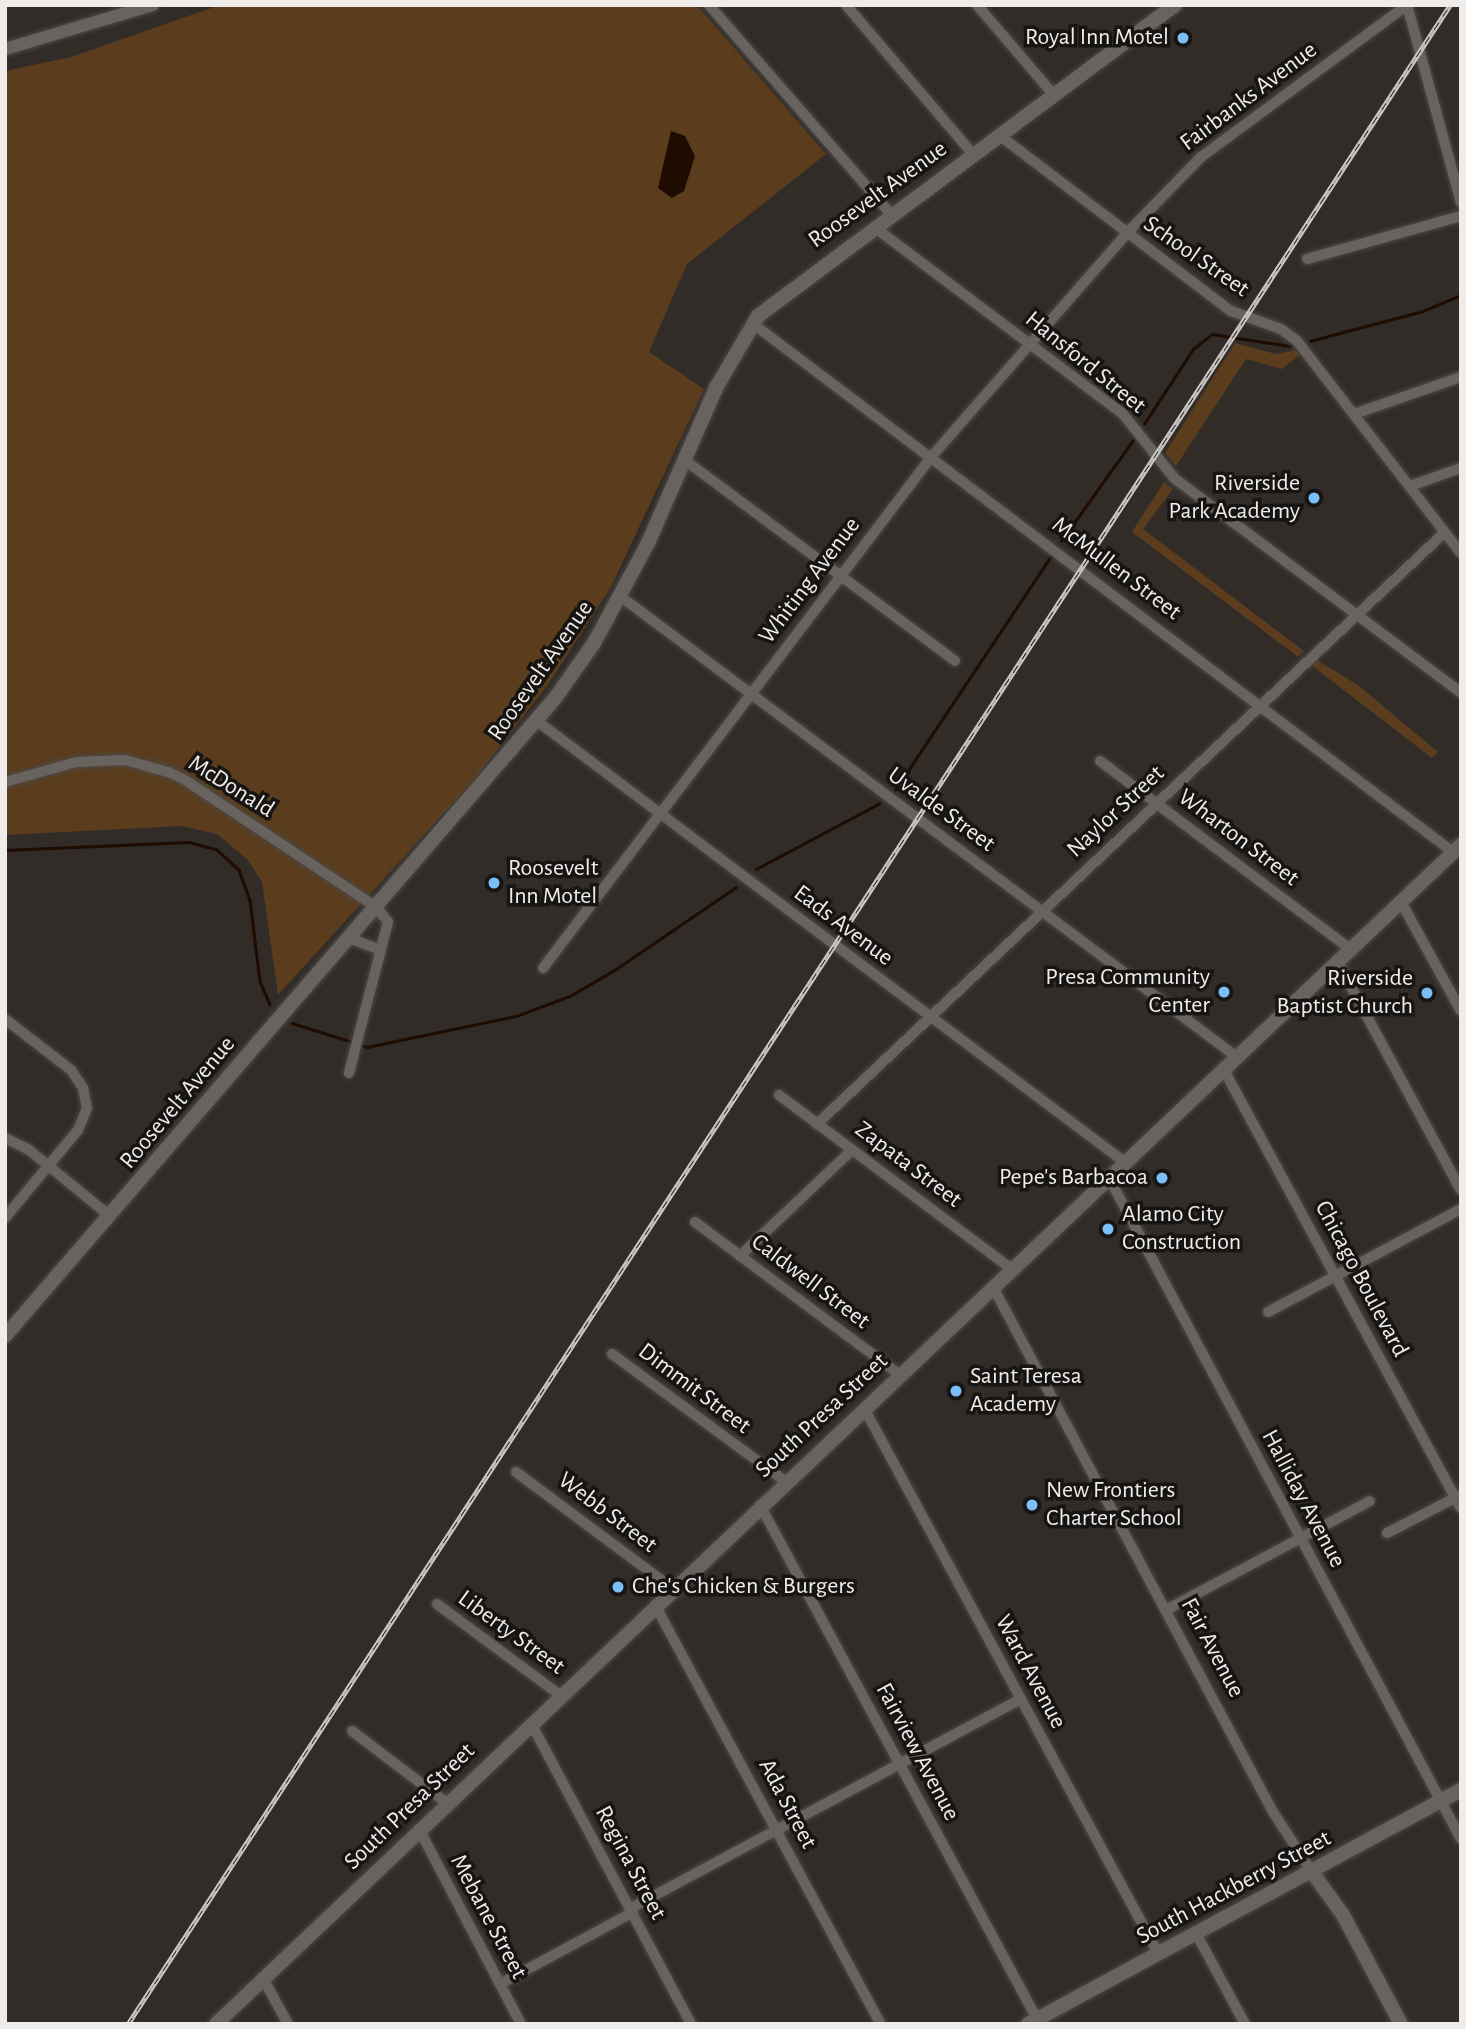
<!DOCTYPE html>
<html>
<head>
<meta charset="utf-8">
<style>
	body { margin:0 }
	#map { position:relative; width:1466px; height:2029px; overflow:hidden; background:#312c28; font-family:"Alegreya Sans",sans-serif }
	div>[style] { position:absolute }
	.green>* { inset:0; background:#5b3d1d }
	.water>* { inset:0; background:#1e0c00 }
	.stream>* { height:2.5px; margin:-1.25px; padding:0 1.25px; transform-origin:1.25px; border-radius:1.25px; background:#1e0c00 }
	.roads { filter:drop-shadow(0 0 2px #4c4945) drop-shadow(0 0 2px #4c4945) }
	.minor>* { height:10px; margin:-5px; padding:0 5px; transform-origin:5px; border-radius:5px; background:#68635f }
	.tertiary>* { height:12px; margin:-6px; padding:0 6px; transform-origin:6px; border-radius:6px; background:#68635f }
	.secondary>* { height:14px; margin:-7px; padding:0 7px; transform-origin:7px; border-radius:7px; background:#68635f }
	.rail>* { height:5px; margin-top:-2.5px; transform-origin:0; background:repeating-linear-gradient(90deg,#171513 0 8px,#cbc8c5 0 16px); box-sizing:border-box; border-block:2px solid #cbc8c5 }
	.dots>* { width:19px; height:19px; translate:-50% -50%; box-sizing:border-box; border:4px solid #171513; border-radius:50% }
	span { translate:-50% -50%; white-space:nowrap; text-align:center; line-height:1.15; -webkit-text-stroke:7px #171513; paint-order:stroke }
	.poi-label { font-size:24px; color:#efecea }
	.right { translate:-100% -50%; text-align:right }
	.left { translate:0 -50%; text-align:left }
	.street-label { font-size:24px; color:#efecea }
	.frame { position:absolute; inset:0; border:7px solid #efecea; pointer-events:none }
</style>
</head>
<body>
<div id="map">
	<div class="green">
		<div style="clip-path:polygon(220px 5px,697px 5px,826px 154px,687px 264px,649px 352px,704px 389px,611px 587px,549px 683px,474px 780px,278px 995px,262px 882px,247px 859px,217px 834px,182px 826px,5px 835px,5px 71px,71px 57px)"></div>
		<div style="clip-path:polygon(1235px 343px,1276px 354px,1295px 350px,1300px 355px,1282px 369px,1246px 359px,1176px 466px,1165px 453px)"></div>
		<div style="clip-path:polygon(1164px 482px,1173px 489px,1143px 529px,1304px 651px,1298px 657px,1132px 532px)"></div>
		<div style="clip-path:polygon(1317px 660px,1359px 686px,1438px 752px,1432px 758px,1311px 665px)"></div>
	</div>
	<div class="water">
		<div style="clip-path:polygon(671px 131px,685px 136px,695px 156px,684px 191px,672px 198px,658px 188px)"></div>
	</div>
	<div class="stream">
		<div style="left:1310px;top:341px;width:117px;rotate:-14.9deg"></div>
		<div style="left:1423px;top:311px;width:41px;rotate:-22.8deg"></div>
		<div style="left:1144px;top:424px;width:90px;rotate:-56.8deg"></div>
		<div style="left:1193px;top:349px;width:24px;rotate:-38deg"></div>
		<div style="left:1212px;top:334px;width:79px;rotate:8.7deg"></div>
		<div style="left:1061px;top:541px;width:124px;rotate:-54.5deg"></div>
		<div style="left:895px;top:790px;width:281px;rotate:-56.3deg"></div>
		<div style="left:5px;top:850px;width:184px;rotate:-2.5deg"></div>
		<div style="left:189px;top:842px;width:28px;rotate:15deg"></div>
		<div style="left:216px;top:849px;width:31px;rotate:42deg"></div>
		<div style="left:239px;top:870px;width:32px;rotate:70deg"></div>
		<div style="left:250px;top:900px;width:82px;rotate:83deg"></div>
		<div style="left:260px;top:981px;width:25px;rotate:67deg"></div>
		<div style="left:756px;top:869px;width:140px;rotate:-28deg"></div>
		<div style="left:292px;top:1023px;width:64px;rotate:17.3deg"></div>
		<div style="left:359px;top:1044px;width:9px;rotate:21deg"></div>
		<div style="left:367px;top:1047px;width:152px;rotate:-11.8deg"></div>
		<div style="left:516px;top:1016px;width:58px;rotate:-20.3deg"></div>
		<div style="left:570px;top:996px;width:53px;rotate:-30.4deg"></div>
		<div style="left:616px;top:969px;width:145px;rotate:-34.3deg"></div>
	</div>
	<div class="roads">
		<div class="minor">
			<div style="left:709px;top:5px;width:277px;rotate:49deg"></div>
			<div style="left:846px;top:5px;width:196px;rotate:49.6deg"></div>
			<div style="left:977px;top:5px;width:117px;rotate:49.5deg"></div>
			<div style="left:1407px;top:5px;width:205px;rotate:74.7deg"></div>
			<div style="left:999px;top:135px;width:291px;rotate:37.2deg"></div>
			<div style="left:1231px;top:311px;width:53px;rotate:19.8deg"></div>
			<div style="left:1281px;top:329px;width:20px;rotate:37deg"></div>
			<div style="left:1297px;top:341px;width:268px;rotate:52.3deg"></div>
			<div style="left:874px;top:227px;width:311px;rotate:36.9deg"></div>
			<div style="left:1123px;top:414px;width:82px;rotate:51.4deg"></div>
			<div style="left:1174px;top:478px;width:359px;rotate:36.8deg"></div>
			<div style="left:1307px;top:259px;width:160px;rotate:-15.6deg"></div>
			<div style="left:752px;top:323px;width:878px;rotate:37.04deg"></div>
			<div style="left:1354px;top:414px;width:113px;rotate:-19.1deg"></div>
			<div style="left:686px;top:461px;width:335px;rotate:36.6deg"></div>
			<div style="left:1410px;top:486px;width:54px;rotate:-19.4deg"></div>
			<div style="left:620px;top:596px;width:770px;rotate:36.77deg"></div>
			<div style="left:537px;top:721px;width:736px;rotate:36.89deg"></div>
			<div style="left:1100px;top:761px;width:313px;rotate:36.9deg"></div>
			<div style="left:5px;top:782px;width:74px;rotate:-15.7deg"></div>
			<div style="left:76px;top:762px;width:49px;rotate:-2.3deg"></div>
			<div style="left:125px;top:760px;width:45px;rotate:15.6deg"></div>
			<div style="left:168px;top:772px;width:19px;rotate:25deg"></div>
			<div style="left:185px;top:780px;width:229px;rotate:33.6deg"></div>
			<div style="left:376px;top:907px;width:19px;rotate:51deg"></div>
			<div style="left:388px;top:922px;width:156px;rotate:104.5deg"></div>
			<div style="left:1401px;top:902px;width:124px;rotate:61.2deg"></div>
			<div style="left:349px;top:938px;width:34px;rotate:21deg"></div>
			<div style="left:1337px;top:961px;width:260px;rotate:61.6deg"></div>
			<div style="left:543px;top:968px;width:643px;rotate:-52.77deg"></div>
			<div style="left:932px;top:456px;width:296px;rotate:-48.8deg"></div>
			<div style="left:1127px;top:233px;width:106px;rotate:-45.8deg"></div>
			<div style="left:1201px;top:157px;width:256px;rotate:-36.4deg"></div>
			<div style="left:5px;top:1019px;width:83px;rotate:37.7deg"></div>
			<div style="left:71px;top:1070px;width:22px;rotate:56deg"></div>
			<div style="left:83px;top:1088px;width:20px;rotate:79deg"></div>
			<div style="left:87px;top:1108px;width:24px;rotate:112deg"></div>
			<div style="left:78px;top:1130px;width:114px;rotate:129.7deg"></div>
			<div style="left:1224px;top:1070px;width:498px;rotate:61.6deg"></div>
			<div style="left:779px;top:1095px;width:291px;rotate:36.8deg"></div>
			<div style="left:817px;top:1124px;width:863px;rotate:-43.31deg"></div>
			<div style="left:5px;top:1138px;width:25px;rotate:26deg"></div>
			<div style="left:28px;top:1149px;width:107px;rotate:39.3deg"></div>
			<div style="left:1109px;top:1178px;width:749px;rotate:61.96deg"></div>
			<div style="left:695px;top:1222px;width:256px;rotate:36.7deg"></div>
			<div style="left:740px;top:1256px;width:154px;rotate:-43.4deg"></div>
			<div style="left:993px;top:1287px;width:595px;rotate:61.93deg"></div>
			<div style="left:1273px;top:1812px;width:72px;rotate:57deg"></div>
			<div style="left:1268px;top:1312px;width:219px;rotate:-28.1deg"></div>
			<div style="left:612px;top:1354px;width:215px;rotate:36.3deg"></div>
			<div style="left:864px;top:1408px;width:621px;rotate:61.66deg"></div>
			<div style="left:516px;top:1472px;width:194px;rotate:36.6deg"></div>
			<div style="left:760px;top:1505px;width:584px;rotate:61.68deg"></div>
			<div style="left:1387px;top:1533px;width:83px;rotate:-27.2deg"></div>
			<div style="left:437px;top:1604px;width:153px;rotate:36.5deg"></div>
			<div style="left:655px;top:1605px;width:476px;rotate:61.7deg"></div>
			<div style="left:1166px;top:1610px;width:231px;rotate:-28.1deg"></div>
			<div style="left:531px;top:1723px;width:341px;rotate:62deg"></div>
			<div style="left:352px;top:1731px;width:119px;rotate:37.2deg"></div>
			<div style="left:419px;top:1829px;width:220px;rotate:62.4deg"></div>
			<div style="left:631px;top:1908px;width:442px;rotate:-28.2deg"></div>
			<div style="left:1197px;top:1935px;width:101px;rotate:61.7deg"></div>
			<div style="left:263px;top:1978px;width:52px;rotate:61.5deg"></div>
			<div style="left:500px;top:1984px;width:151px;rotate:-28.4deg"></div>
		</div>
		<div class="tertiary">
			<div style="left:5px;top:49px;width:154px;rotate:-16.6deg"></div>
		</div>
		<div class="secondary">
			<div style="left:5px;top:1336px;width:844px;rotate:-49.23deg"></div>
			<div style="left:556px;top:697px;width:66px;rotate:-54.9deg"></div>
			<div style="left:594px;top:643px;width:114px;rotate:-61.6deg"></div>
			<div style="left:648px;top:543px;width:169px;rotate:-66.3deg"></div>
			<div style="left:716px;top:388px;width:83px;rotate:-59.7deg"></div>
			<div style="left:758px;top:316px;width:520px;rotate:-36.72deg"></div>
			<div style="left:1312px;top:1872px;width:53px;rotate:54.2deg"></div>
			<div style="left:1343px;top:1915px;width:123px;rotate:62deg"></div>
			<div style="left:216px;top:2024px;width:1715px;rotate:-43.44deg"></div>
			<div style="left:1028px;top:2024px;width:492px;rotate:-28.4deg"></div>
		</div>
	</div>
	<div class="rail">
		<div style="left:128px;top:2024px;width:2413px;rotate:-56.78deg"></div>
	</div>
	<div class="dots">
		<div style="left:1183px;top:38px;background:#7bbef8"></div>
		<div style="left:1314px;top:498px;background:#7bbef8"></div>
		<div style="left:494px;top:883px;background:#7bbef8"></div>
		<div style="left:1224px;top:992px;background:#7bbef8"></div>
		<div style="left:1427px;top:993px;background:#7bbef8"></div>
		<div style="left:1162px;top:1178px;background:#7bbef8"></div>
		<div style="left:1108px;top:1229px;background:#7bbef8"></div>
		<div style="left:956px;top:1391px;background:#7bbef8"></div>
		<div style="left:1032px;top:1505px;background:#7bbef8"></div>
		<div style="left:618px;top:1587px;background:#7bbef8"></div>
	</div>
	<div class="poi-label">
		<span class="right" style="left:1169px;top:38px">Royal Inn Motel</span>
		<span class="right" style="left:1300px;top:498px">Riverside<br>Park Academy</span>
		<span class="left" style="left:508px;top:883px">Roosevelt<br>Inn Motel</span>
		<span class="right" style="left:1210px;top:992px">Presa Community<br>Center</span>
		<span class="right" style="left:1413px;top:993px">Riverside<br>Baptist Church</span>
		<span class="right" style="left:1148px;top:1178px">Pepe's Barbacoa</span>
		<span class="left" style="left:1122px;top:1229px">Alamo City<br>Construction</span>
		<span class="left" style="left:970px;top:1391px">Saint Teresa<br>Academy</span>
		<span class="left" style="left:1046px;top:1505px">New Frontiers<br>Charter School</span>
		<span class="left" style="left:632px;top:1587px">Che's Chicken &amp; Burgers</span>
	</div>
	<div class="street-label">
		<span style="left:1249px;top:97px;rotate:-37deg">Fairbanks Avenue</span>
		<span style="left:878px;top:195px;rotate:-36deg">Roosevelt Avenue</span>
		<span style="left:1196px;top:257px;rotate:35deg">School Street</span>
		<span style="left:1085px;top:363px;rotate:39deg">Hansford Street</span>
		<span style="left:1116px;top:569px;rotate:37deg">McMullen Street</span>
		<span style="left:810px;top:581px;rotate:-53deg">Whiting Avenue</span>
		<span style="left:541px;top:671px;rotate:-55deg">Roosevelt Avenue</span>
		<span style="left:231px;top:787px;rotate:32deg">McDonald</span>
		<span style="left:941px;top:810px;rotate:36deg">Uvalde Street</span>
		<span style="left:1116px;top:812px;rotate:-43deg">Naylor Street</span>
		<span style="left:1238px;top:838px;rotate:37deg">Wharton Street</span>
		<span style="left:843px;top:926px;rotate:37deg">Eads Avenue</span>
		<span style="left:178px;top:1103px;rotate:-50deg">Roosevelt Avenue</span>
		<span style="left:908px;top:1165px;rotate:37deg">Zapata Street</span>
		<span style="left:1361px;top:1279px;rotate:62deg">Chicago Boulevard</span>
		<span style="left:810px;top:1282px;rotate:37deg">Caldwell Street</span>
		<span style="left:694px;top:1389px;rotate:37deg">Dimmit Street</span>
		<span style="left:822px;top:1416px;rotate:-43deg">South Presa Street</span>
		<span style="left:1303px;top:1499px;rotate:62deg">Halliday Avenue</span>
		<span style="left:607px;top:1513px;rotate:37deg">Webb Street</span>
		<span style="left:511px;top:1633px;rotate:36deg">Liberty Street</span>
		<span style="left:1212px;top:1648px;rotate:62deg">Fair Avenue</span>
		<span style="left:1030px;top:1672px;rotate:62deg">Ward Avenue</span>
		<span style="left:917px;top:1752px;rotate:62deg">Fairview Avenue</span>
		<span style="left:787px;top:1804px;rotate:62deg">Ada Street</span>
		<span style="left:410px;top:1807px;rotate:-44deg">South Presa Street</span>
		<span style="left:630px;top:1863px;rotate:62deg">Regina Street</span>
		<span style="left:1234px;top:1888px;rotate:-28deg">South Hackberry Street</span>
		<span style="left:488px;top:1917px;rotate:62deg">Mebane Street</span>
	</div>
	<div class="frame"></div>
</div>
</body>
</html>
